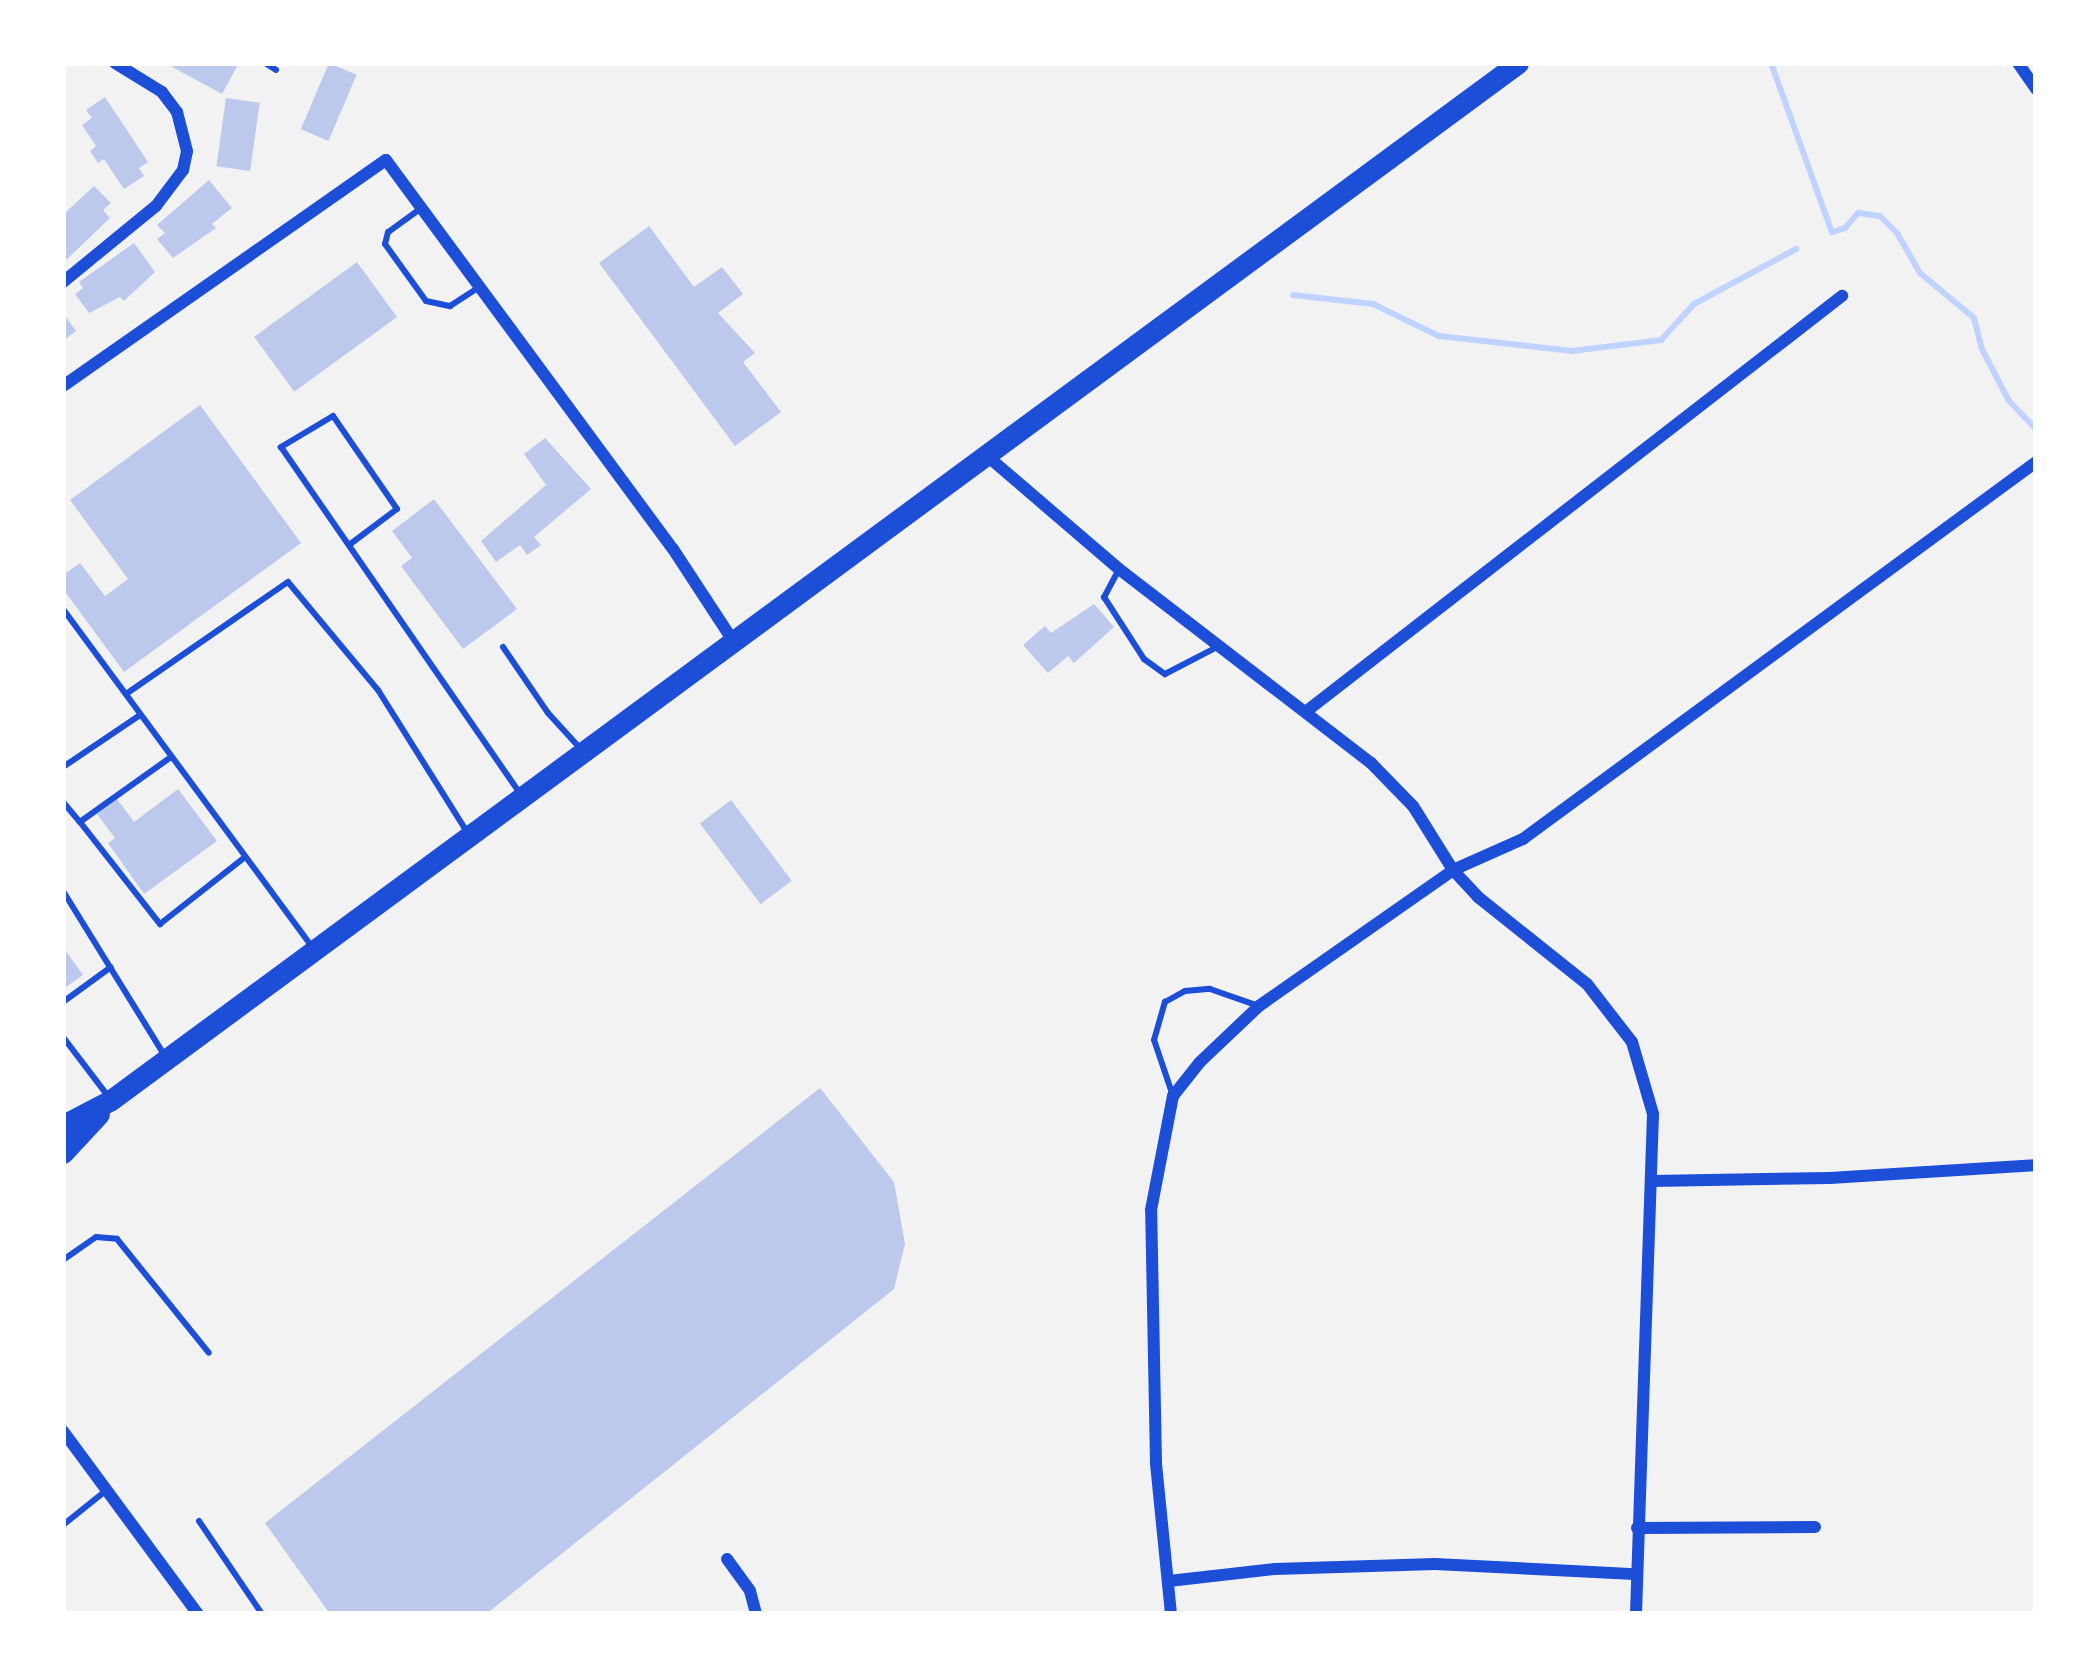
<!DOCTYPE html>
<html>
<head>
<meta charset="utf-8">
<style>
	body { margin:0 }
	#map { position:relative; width:2099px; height:1677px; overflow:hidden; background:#f2f2f2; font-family:"Sofia Sans Condensed",sans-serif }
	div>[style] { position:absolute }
	.stream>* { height:6px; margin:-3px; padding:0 3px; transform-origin:3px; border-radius:3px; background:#bfd3fe }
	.building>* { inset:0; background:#bdc9ec; transform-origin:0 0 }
	.service>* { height:6px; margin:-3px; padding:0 3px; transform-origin:3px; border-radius:3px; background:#1d4ed8 }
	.minor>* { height:12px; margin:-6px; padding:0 6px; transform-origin:6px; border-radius:6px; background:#1d4ed8 }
	.primary>* { height:21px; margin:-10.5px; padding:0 10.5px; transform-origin:10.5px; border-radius:10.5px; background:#1d4ed8 }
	span { translate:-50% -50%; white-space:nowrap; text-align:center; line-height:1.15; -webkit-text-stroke:12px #fff; paint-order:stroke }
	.frame { position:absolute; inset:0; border:66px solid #fff; pointer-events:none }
</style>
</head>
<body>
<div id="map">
	<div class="stream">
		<div style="left:1771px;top:63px;width:180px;rotate:70.2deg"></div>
		<div style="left:1832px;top:232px;width:14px;rotate:-17deg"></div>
		<div style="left:1845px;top:228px;width:20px;rotate:-49deg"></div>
		<div style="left:1858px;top:213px;width:22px;rotate:8deg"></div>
		<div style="left:1880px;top:216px;width:24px;rotate:45deg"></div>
		<div style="left:1897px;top:233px;width:46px;rotate:60.1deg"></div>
		<div style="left:1920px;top:273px;width:70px;rotate:39.8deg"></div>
		<div style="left:1974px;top:318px;width:32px;rotate:76deg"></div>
		<div style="left:1982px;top:349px;width:59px;rotate:62.6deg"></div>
		<div style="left:2009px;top:401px;width:39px;rotate:46deg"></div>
		<div style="left:1293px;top:295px;width:81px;rotate:6.4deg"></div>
		<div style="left:1373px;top:304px;width:73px;rotate:25.9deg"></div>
		<div style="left:1439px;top:336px;width:134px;rotate:6.4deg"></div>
		<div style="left:1572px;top:351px;width:90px;rotate:-7deg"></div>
		<div style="left:1661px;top:340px;width:49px;rotate:-47.5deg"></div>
		<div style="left:1694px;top:304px;width:116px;rotate:-28.3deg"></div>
	</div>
	<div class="building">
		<div style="clip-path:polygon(165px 63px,239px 63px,222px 94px)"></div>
		<div style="left:329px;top:63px;width:30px;height:72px;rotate:23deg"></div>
		<div style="clip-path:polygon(105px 97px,148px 162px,139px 168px,144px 176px,124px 189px,104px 159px,98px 163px,90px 151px,96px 146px,82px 125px,92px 118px,86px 110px)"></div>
		<div style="left:226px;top:98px;width:34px;height:69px;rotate:8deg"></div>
		<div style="clip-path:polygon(209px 180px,232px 208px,212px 224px,216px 228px,173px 258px,157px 239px,165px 233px,157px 225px)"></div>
		<div style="clip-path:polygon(94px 186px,111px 203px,103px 210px,110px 218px,63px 263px,63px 208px,66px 212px)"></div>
		<div style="clip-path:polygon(649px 226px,694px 287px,722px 267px,743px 294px,718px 313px,755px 353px,743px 362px,781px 412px,735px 446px,599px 263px)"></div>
		<div style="clip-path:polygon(134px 243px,155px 272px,124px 301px,120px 297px,89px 313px,75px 294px,83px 288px,79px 282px)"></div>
		<div style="left:357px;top:262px;width:68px;height:127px;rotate:54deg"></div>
		<div style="clip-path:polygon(63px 313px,76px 331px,63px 341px)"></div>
		<div style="clip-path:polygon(200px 405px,301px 543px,124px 672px,63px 589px,63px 575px,80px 563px,105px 596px,128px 579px,70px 500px)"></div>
		<div style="clip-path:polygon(545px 438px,591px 489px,534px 537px,541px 545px,527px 555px,520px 545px,496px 562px,481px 541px,546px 485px,524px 454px)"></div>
		<div style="clip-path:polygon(434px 499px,517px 609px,463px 649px,401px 566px,412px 558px,392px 531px)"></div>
		<div style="clip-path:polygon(1094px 604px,1114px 627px,1074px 663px,1068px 656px,1048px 673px,1023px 645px,1045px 626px,1051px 633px)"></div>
		<div style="clip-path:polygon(178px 789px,217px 841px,144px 894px,108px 843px,115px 838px,97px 814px,117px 799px,134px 822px)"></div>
		<div style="left:731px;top:800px;width:101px;height:39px;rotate:53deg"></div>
		<div style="clip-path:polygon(63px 947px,83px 975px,63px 989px)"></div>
		<div style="clip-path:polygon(820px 1088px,894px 1182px,905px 1244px,894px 1289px,486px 1614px,330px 1614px,265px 1523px)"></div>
	</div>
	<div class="service">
		<div style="left:265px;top:63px;width:13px;rotate:32deg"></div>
		<div style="left:420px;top:209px;width:39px;rotate:144deg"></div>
		<div style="left:388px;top:232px;width:12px;rotate:104deg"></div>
		<div style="left:385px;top:244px;width:70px;rotate:54.3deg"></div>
		<div style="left:426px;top:301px;width:25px;rotate:12deg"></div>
		<div style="left:450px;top:306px;width:35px;rotate:-33deg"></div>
		<div style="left:349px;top:545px;width:60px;rotate:-36.9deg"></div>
		<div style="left:397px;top:509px;width:113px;rotate:-124.5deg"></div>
		<div style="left:333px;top:416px;width:61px;rotate:149.2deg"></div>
		<div style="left:281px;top:447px;width:419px;rotate:55.4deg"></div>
		<div style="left:1118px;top:571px;width:30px;rotate:118deg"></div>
		<div style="left:1104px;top:597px;width:74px;rotate:57.2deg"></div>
		<div style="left:1144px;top:659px;width:26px;rotate:36deg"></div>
		<div style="left:1165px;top:674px;width:59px;rotate:-27.4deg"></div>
		<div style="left:63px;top:609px;width:418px;rotate:53.6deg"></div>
		<div style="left:503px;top:647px;width:80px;rotate:55.7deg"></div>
		<div style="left:548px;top:713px;width:46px;rotate:47.6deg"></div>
		<div style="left:126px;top:694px;width:197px;rotate:-34.7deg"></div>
		<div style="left:288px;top:582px;width:141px;rotate:50.2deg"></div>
		<div style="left:378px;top:690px;width:168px;rotate:57.9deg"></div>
		<div style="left:171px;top:757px;width:112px;rotate:144.5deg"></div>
		<div style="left:80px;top:822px;width:130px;rotate:51.9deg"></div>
		<div style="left:160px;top:924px;width:108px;rotate:-38.2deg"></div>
		<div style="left:63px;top:767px;width:93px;rotate:-34deg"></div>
		<div style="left:63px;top:802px;width:26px;rotate:50deg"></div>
		<div style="left:63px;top:891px;width:194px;rotate:58.3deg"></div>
		<div style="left:63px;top:1002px;width:59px;rotate:-36.1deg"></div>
		<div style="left:63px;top:1037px;width:74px;rotate:52.7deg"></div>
		<div style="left:1173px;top:1096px;width:59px;rotate:-108.7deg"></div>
		<div style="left:1154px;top:1040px;width:40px;rotate:-74deg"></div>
		<div style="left:1165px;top:1002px;width:23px;rotate:-29deg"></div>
		<div style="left:1185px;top:991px;width:25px;rotate:-5deg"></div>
		<div style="left:1210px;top:989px;width:49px;rotate:19.2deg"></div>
		<div style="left:63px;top:1260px;width:40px;rotate:-34.9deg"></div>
		<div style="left:96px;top:1237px;width:21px;rotate:5deg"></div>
		<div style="left:117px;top:1239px;width:146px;rotate:51.1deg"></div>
		<div style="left:199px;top:1521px;width:112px;rotate:55.9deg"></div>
		<div style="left:63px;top:1525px;width:53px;rotate:-38.8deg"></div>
	</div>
	<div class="minor">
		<div style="left:2018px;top:63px;width:32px;rotate:55deg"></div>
		<div style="left:63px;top:282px;width:120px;rotate:-39.3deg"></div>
		<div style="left:156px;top:206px;width:45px;rotate:-53.1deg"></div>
		<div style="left:183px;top:170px;width:19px;rotate:-78deg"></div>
		<div style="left:187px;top:151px;width:40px;rotate:-104.4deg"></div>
		<div style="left:177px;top:112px;width:25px;rotate:-127deg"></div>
		<div style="left:162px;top:92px;width:55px;rotate:-148.3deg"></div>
		<div style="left:63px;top:386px;width:394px;rotate:-35deg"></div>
		<div style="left:386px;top:160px;width:483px;rotate:53.6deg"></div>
		<div style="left:673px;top:549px;width:108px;rotate:56.8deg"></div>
		<div style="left:986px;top:455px;width:175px;rotate:40.6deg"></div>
		<div style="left:1119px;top:569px;width:318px;rotate:37.6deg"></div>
		<div style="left:1371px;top:763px;width:60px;rotate:45.7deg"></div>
		<div style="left:1413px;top:806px;width:75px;rotate:58deg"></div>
		<div style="left:1453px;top:870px;width:37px;rotate:47deg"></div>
		<div style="left:1478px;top:897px;width:139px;rotate:38.6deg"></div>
		<div style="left:1587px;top:984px;width:73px;rotate:52.2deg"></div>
		<div style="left:1632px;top:1042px;width:75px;rotate:73.7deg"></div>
		<div style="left:1653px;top:1114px;width:500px;rotate:91.95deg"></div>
		<div style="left:1308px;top:710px;width:676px;rotate:-37.79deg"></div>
		<div style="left:1652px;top:1181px;width:178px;rotate:-1deg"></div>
		<div style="left:1830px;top:1178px;width:206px;rotate:-3.6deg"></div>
		<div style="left:63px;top:1431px;width:227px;rotate:53.6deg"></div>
		<div style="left:1637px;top:1528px;width:178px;rotate:-0.3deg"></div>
		<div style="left:727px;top:1559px;width:39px;rotate:54deg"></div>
		<div style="left:750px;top:1591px;width:24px;rotate:75deg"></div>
		<div style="left:1169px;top:1581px;width:107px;rotate:-6.5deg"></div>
		<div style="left:1275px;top:1569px;width:160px;rotate:-1.8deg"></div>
		<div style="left:1435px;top:1564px;width:200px;rotate:2.9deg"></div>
		<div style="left:1171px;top:1614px;width:152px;rotate:-95.7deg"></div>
		<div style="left:1156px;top:1463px;width:253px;rotate:-91.1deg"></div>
		<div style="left:1151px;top:1210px;width:116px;rotate:-79.1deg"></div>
		<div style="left:1173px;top:1096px;width:43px;rotate:-51.5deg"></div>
		<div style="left:1200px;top:1062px;width:81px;rotate:-43.5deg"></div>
		<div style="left:1259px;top:1006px;width:237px;rotate:-35deg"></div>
		<div style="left:1453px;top:870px;width:77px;rotate:-23.9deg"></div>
		<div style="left:1523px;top:839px;width:637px;rotate:-36.31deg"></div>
	</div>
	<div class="primary">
		<div style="left:63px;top:1125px;width:54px;rotate:-27.5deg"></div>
		<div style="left:111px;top:1100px;width:1748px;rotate:-36.39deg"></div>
		<div style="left:63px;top:1153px;width:53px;rotate:-47.3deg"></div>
	</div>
	<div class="frame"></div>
</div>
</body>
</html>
